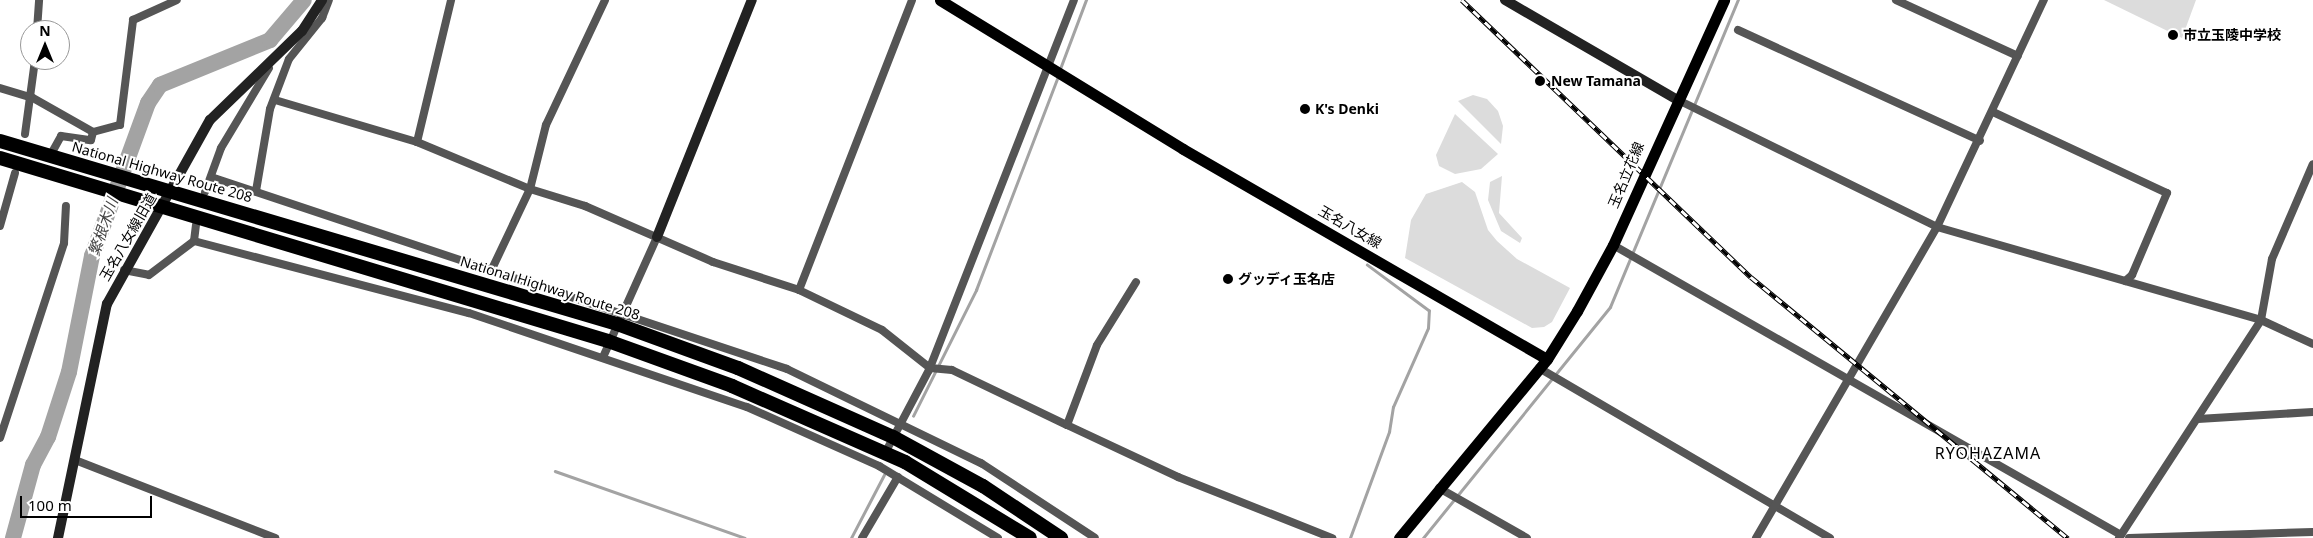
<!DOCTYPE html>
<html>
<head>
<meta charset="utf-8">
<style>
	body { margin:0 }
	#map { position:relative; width:2313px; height:538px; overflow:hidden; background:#fff; font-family:"Noto Sans","Noto Sans JP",sans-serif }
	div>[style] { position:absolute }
	.green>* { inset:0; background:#dcdcdc }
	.stream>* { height:2.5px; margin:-1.25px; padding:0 1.25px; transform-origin:1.25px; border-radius:1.25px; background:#a3a3a3 }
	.river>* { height:16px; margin:-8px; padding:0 8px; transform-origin:8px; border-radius:8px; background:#a3a3a3 }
	.street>* { height:8px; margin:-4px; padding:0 4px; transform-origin:4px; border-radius:4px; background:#555 }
	.secondary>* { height:10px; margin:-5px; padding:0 5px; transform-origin:5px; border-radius:5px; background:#222 }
	.primary>* { height:11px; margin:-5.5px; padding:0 5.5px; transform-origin:5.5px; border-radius:5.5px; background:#000 }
	.highway>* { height:14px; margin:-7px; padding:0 7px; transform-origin:7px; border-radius:7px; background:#000 }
	.rail>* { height:4.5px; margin-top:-2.25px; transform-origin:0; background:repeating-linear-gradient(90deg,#fff 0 8px,#000 0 16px); box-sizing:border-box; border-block:1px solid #000 }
	.dots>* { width:14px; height:14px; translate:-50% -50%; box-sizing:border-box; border:2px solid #fff; border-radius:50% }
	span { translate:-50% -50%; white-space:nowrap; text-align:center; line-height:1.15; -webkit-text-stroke:4px #fff; paint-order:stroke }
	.poi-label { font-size:14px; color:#000; font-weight:700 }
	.left { translate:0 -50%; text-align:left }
	.street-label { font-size:14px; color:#000 }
	.water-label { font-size:15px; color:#444; font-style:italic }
	.quarter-label { font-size:16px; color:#000; letter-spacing:1px }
	.north { position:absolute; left:20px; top:20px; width:50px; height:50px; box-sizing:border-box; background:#fff; border:1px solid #999; border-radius:50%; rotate:0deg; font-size:14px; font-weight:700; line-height:20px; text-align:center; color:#000 }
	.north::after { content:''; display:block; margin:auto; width:18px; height:22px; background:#000; clip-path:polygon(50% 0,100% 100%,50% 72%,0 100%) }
	.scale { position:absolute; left:20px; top:496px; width:132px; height:22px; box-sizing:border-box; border:2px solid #000; border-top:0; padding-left:6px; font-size:15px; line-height:18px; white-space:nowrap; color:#000; -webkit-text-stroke:4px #fff; paint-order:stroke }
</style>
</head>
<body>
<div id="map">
	<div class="green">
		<div style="clip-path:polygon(2104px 0,2196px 0,2182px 38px)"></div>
		<div style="clip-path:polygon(1473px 95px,1487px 99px,1498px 111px,1503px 126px,1501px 144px,1458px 101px)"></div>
		<div style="clip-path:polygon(1455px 114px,1498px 154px,1481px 169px,1455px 174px,1439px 166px,1436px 155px)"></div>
		<div style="clip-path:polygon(1502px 176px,1499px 213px,1522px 238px,1520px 243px,1501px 231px,1488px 200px,1490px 182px)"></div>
		<div style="clip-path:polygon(1462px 182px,1475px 192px,1488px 230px,1497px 241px,1517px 259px,1570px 288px,1552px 322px,1544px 327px,1532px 328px,1405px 258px,1411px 220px,1426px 194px)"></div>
	</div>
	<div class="stream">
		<div style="left:1060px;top:69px;width:74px;rotate:-69.4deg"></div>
		<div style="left:913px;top:416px;width:141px;rotate:-63.4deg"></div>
		<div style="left:976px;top:290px;width:229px;rotate:-69deg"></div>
		<div style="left:555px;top:471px;width:201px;rotate:19.4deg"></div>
		<div style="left:851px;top:538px;width:71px;rotate:-62.4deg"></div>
		<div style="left:1350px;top:538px;width:113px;rotate:-69.8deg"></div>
		<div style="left:1389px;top:432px;width:25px;rotate:-81deg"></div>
		<div style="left:1393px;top:407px;width:86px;rotate:-66.1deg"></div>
		<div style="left:1428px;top:328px;width:17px;rotate:-87deg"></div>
		<div style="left:1429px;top:311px;width:77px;rotate:-143.4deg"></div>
		<div style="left:1423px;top:538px;width:297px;rotate:-51deg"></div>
		<div style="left:1610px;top:307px;width:333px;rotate:-67.4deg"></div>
	</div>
	<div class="river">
		<div style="left:13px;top:538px;width:76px;rotate:-74.7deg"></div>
		<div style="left:33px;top:465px;width:32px;rotate:-62deg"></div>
		<div style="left:48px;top:437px;width:68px;rotate:-72.1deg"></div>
		<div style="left:69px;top:372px;width:118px;rotate:-78.8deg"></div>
		<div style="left:92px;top:256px;width:163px;rotate:-69.9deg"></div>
		<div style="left:148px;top:103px;width:22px;rotate:-56deg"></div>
		<div style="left:160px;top:85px;width:119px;rotate:-22.2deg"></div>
		<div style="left:270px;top:40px;width:52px;rotate:-49.6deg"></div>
	</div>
	<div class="street">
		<div style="left:1896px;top:0;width:134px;rotate:24.7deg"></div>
		<div style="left:37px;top:30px;width:30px;rotate:-86deg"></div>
		<div style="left:1738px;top:30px;width:266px;rotate:24.6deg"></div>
		<div style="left:0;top:88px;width:34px;rotate:17deg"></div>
		<div style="left:33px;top:98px;width:69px;rotate:29.5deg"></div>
		<div style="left:93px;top:132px;width:28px;rotate:-15deg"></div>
		<div style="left:120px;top:125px;width:106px;rotate:-82.9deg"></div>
		<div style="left:133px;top:20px;width:48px;rotate:-24.4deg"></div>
		<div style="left:1676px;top:99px;width:291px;rotate:26.1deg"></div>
		<div style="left:1937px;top:227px;width:337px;rotate:16deg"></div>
		<div style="left:2261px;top:320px;width:57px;rotate:24.8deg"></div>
		<div style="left:275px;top:100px;width:148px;rotate:16.5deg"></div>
		<div style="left:417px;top:142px;width:122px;rotate:22.6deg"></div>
		<div style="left:530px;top:189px;width:58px;rotate:17.2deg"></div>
		<div style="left:585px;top:206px;width:140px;rotate:23.6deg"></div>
		<div style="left:713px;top:262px;width:90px;rotate:18deg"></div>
		<div style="left:799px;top:290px;width:92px;rotate:25.7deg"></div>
		<div style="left:882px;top:330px;width:61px;rotate:38.4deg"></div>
		<div style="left:930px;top:368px;width:22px;rotate:5deg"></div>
		<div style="left:952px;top:370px;width:127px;rotate:25.6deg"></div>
		<div style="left:1067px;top:425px;width:85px;rotate:-69.4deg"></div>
		<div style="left:1097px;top:345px;width:74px;rotate:-58.2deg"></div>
		<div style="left:1993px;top:112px;width:192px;rotate:25deg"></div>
		<div style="left:2167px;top:193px;width:89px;rotate:113.1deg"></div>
		<div style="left:2132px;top:275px;width:9px;rotate:139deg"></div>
		<div style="left:25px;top:134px;width:75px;rotate:-82.3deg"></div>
		<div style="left:417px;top:142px;width:146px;rotate:-76.5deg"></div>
		<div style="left:50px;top:156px;width:23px;rotate:-61deg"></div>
		<div style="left:61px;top:136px;width:30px;rotate:8deg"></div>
		<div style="left:91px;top:140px;width:8px;rotate:-76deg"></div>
		<div style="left:211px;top:177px;width:607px;rotate:18.43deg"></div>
		<div style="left:787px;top:369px;width:216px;rotate:25.9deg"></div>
		<div style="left:981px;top:463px;width:136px;rotate:33.3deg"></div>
		<div style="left:256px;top:191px;width:83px;rotate:-80.3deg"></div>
		<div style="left:270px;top:109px;width:53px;rotate:-69.2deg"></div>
		<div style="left:289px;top:59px;width:53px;rotate:-51.2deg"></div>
		<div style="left:322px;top:18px;width:19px;rotate:-69deg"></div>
		<div style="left:205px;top:192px;width:47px;rotate:-70deg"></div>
		<div style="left:221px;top:148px;width:93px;rotate:-59deg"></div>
		<div style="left:0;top:226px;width:55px;rotate:-74.2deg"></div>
		<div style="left:194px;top:241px;width:284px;rotate:14.7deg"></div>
		<div style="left:469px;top:313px;width:293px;rotate:18.7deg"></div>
		<div style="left:747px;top:407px;width:145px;rotate:24.1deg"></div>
		<div style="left:879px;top:466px;width:139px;rotate:31.2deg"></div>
		<div style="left:1613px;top:245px;width:585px;rotate:29.72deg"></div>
		<div style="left:124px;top:270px;width:25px;rotate:11deg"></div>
		<div style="left:149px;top:275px;width:56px;rotate:-37.1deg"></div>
		<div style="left:194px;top:241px;width:16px;rotate:-83deg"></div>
		<div style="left:491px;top:271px;width:91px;rotate:-64.6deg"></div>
		<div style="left:530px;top:189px;width:66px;rotate:-76deg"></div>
		<div style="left:546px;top:125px;width:138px;rotate:-64.7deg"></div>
		<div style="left:799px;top:290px;width:311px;rotate:-68.7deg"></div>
		<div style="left:604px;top:355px;width:129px;rotate:-65.8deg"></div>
		<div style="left:1539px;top:368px;width:337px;rotate:30.3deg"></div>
		<div style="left:2198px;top:419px;width:115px;rotate:-3.5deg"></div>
		<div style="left:1067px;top:425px;width:123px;rotate:25.1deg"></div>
		<div style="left:1178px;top:477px;width:166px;rotate:21.6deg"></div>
		<div style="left:0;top:438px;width:205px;rotate:-71.8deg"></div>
		<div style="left:64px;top:243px;width:37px;rotate:-87deg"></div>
		<div style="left:884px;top:455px;width:96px;rotate:-62.1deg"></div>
		<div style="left:929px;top:370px;width:397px;rotate:-68.6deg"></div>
		<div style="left:75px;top:460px;width:215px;rotate:21.3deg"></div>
		<div style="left:1439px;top:488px;width:101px;rotate:29.6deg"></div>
		<div style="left:862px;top:538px;width:71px;rotate:-59.5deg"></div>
		<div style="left:1756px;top:538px;width:360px;rotate:-59.8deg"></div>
		<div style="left:1937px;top:227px;width:251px;rotate:-64.8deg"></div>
		<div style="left:2119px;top:538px;width:260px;rotate:-56.9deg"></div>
		<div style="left:2261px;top:320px;width:62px;rotate:-79.8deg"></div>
		<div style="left:2272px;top:259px;width:103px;rotate:-66.7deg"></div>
		<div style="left:2129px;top:538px;width:184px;rotate:-1.9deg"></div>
	</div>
	<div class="secondary">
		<div style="left:1505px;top:0;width:198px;rotate:30.1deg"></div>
		<div style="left:657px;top:237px;width:255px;rotate:-68.2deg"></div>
		<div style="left:58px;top:538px;width:239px;rotate:-78.2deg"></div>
		<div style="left:107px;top:304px;width:211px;rotate:-60.8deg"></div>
		<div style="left:210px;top:120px;width:128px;rotate:-44.1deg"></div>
		<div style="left:302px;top:31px;width:37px;rotate:-57deg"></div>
	</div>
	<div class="primary">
		<div style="left:940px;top:0;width:285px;rotate:31.5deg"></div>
		<div style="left:1183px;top:149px;width:420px;rotate:30deg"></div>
		<div style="left:1399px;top:538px;width:232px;rotate:-50.4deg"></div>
		<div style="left:1547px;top:359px;width:57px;rotate:-58deg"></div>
		<div style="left:1577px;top:311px;width:75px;rotate:-61.4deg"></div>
		<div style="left:1613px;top:245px;width:269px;rotate:-65.6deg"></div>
	</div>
	<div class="highway">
		<div style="left:0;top:141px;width:644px;rotate:16.52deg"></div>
		<div style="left:617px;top:324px;width:129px;rotate:20deg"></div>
		<div style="left:738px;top:368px;width:170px;rotate:24deg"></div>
		<div style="left:893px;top:437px;width:102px;rotate:28.6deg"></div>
		<div style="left:983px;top:486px;width:94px;rotate:33.7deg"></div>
		<div style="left:0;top:158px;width:635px;rotate:16.75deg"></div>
		<div style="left:608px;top:341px;width:132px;rotate:19.9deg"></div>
		<div style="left:732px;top:386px;width:189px;rotate:23.7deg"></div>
		<div style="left:905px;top:462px;width:146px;rotate:31.3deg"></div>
	</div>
	<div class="rail">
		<div style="left:1462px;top:0;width:400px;rotate:43.8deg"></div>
		<div style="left:1751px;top:277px;width:411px;rotate:39.5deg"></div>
	</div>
	<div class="dots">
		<div style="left:2173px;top:35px;background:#000"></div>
		<div style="left:1540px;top:81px;background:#000"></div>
		<div style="left:1305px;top:109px;background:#000"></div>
		<div style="left:1228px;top:279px;background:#000"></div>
	</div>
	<div class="poi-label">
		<span class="left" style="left:2183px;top:35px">市立玉陵中学校</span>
		<span class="left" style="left:1551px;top:81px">New Tamana</span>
		<span class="left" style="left:1315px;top:109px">K's Denki</span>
		<span class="left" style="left:1238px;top:279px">グッディ玉名店</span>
	</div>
	<div class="street-label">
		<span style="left:162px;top:172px;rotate:16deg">National Highway Route 208</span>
		<span style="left:1626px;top:175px;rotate:-67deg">玉名立花線</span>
		<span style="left:1350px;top:227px;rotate:30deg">玉名八女線</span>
		<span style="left:128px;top:237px;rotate:-60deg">玉名八女線旧道</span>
		<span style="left:550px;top:288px;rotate:17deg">National Highway Route 208</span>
	</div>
	<div class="water-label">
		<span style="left:103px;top:227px;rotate:-71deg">繁根木川</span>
	</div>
	<div class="quarter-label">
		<span style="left:1988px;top:453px">RYOHAZAMA</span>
	</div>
	<div class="north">N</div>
	<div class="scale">100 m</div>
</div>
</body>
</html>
